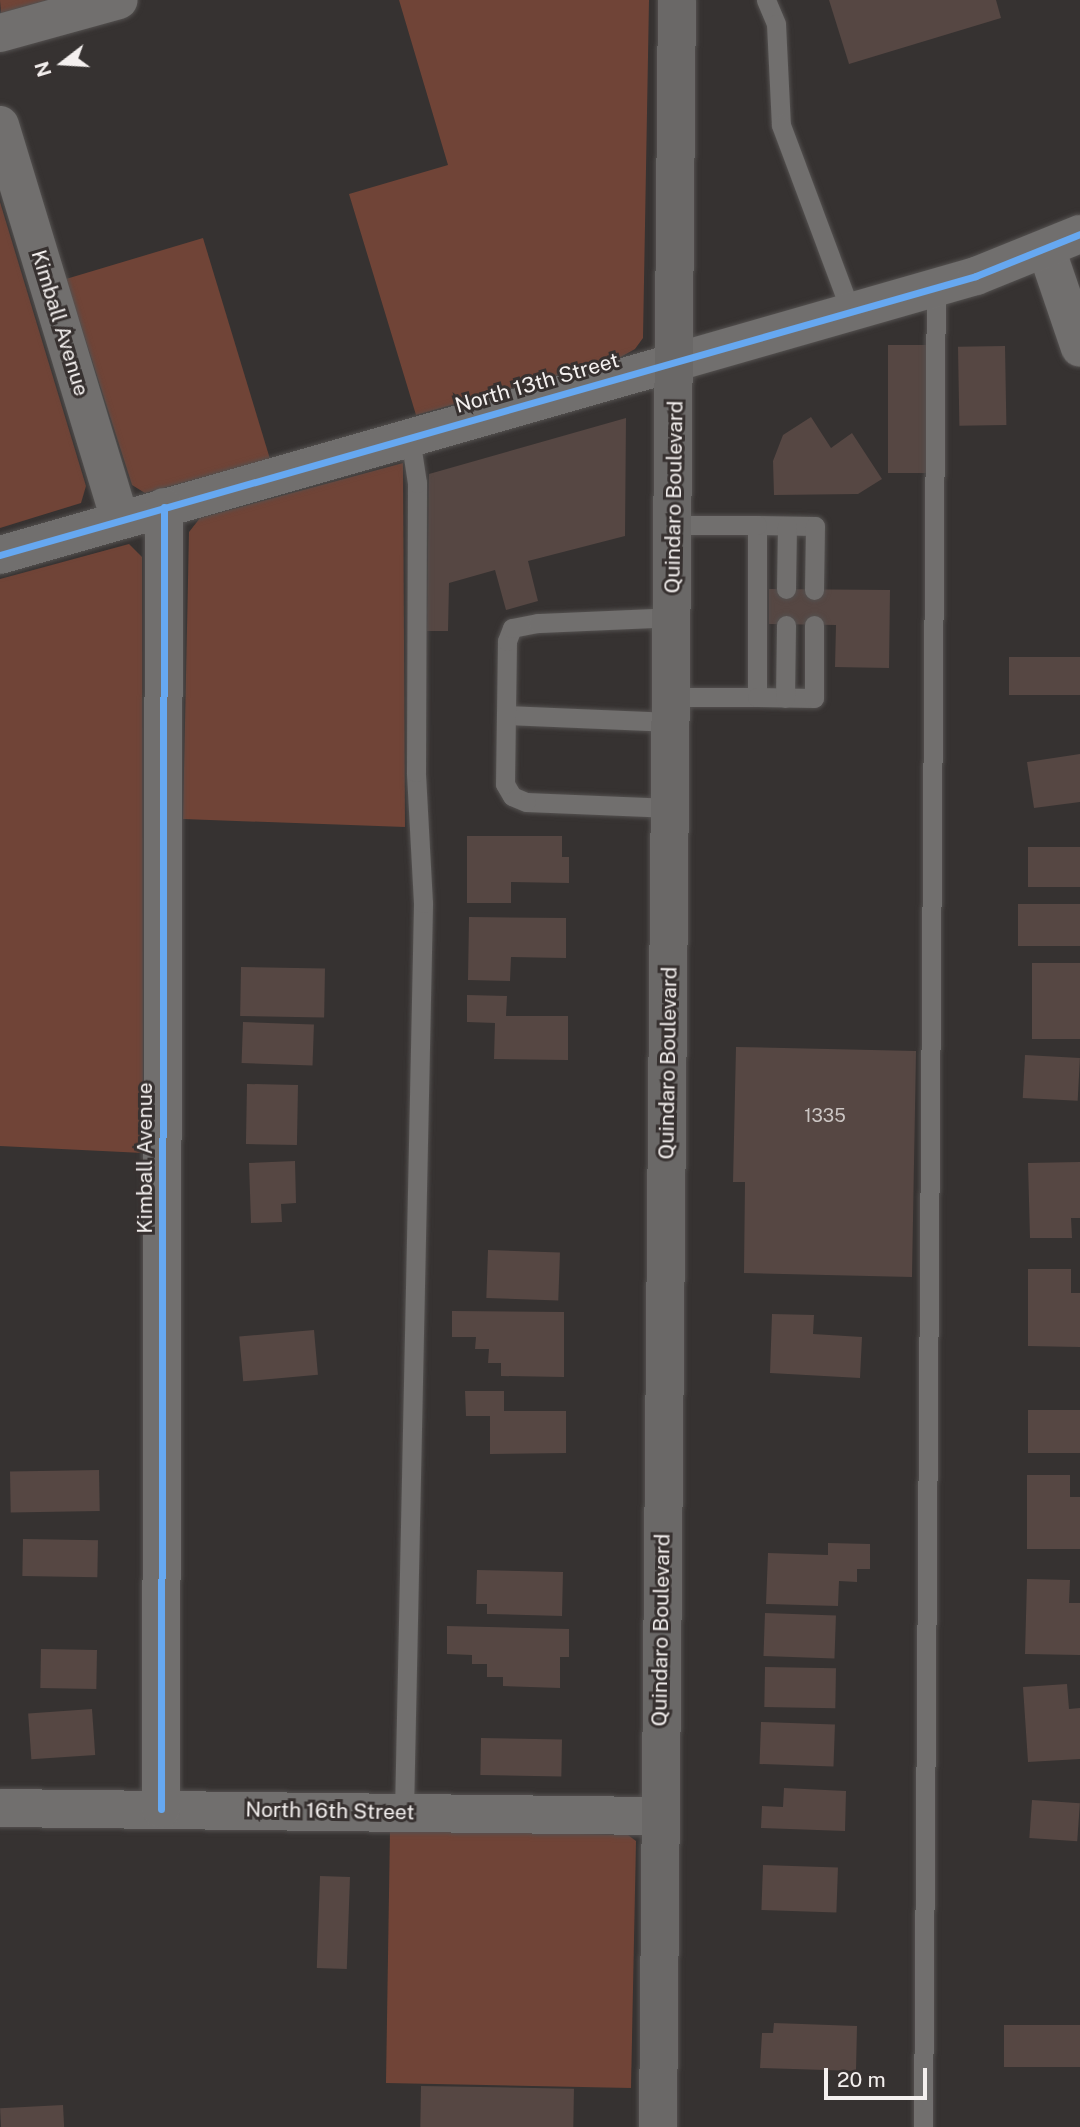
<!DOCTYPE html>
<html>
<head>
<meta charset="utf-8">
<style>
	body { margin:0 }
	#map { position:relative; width:1080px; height:2127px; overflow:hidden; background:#363231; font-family:"Public Sans",sans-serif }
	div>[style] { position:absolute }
	.green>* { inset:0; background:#704437 }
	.building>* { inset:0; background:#564743; transform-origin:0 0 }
	.roads { filter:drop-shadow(0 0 2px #545150) drop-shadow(0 0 2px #545150) }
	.service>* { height:19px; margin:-9.5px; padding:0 9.5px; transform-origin:9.5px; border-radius:9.5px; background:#716f6e }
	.minor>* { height:38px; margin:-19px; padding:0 19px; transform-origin:19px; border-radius:19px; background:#716f6e }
	.tertiary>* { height:38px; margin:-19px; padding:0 19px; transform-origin:19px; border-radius:19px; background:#716f6e }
	.secondary>* { height:38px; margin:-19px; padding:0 19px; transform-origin:19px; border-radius:19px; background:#6a6867 }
	.cycleway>* { height:7px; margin:-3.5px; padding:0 3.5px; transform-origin:3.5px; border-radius:3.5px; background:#66a8f1 }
	span { translate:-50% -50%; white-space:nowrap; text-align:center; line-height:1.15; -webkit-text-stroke:6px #373130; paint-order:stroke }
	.number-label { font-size:18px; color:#ccc6c4 }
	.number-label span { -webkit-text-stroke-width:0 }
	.street-label { font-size:21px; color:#f4f0ef }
	.north { position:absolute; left:28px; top:28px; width:70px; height:70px; -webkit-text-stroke:5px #373130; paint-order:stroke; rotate:253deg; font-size:19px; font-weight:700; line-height:28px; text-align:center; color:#f4f0ef }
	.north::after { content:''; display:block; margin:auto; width:24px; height:32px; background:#f4f0ef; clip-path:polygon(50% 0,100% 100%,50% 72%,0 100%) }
	.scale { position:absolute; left:824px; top:2068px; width:103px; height:32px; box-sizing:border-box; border:4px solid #f4f0ef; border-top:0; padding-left:9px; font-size:21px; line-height:24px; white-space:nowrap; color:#f4f0ef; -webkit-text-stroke:5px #373130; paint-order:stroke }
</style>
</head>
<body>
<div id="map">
	<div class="green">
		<div style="clip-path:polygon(0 0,47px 0,1px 13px)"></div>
		<div style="clip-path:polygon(399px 0,649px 0,643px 338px,635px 349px,619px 358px,416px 415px,349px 194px,448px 165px)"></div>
		<div style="clip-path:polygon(0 202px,86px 486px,81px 503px,0 528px)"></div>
		<div style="clip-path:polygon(203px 238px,270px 459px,145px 493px,132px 485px,66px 279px)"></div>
		<div style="clip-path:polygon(403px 463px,405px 827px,183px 819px,189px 532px,200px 518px)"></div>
		<div style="clip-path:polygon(129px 544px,142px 557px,143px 1153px,0 1146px,0 579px)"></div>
		<div style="clip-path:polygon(390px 1830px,628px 1835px,636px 1841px,631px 2088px,386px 2083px)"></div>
	</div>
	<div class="building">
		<div style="clip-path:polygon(829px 0,996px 0,1001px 18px,849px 64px)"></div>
		<div style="left:927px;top:345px;width:128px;height:39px;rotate:90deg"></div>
		<div style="left:1005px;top:346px;width:79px;height:47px;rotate:89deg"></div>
		<div style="clip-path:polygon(811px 417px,831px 448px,852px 433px,882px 479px,858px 494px,774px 495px,773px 461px,783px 435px)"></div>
		<div style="clip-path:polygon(626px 418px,625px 536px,528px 561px,538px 601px,506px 610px,495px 570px,449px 583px,448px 631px,427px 631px,429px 474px)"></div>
		<div style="clip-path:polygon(769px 589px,890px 590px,889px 668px,835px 667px,836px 625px,769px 624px)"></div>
		<div style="left:1080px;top:657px;width:38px;height:71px;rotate:90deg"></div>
		<div style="clip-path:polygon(1080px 754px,1080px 802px,1034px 808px,1027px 762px)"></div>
		<div style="clip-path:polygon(467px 836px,562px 836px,562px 857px,569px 857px,569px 883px,511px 882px,511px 903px,467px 903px)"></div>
		<div style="left:1028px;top:847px;width:52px;height:40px"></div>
		<div style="left:1080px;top:904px;width:42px;height:62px;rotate:90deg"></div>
		<div style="clip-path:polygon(469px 917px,566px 918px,566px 958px,511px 957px,510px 981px,468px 980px)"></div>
		<div style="left:1080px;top:963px;width:76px;height:48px;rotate:90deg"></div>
		<div style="left:241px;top:967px;width:84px;height:49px;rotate:1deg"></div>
		<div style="clip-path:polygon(467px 995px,507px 996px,506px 1016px,568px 1016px,568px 1060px,494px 1059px,495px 1023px,467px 1022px)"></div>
		<div style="left:243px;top:1022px;width:71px;height:41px;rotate:2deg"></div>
		<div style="clip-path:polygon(736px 1047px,916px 1051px,912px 1277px,744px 1273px,745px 1182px,733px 1182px)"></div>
		<div style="left:1025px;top:1055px;width:55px;height:43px;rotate:3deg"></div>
		<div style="left:247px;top:1084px;width:51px;height:60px;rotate:1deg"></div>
		<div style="clip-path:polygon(295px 1161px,296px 1203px,281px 1204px,282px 1222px,251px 1223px,249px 1163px)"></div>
		<div style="clip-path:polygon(1080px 1162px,1080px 1218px,1071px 1218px,1072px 1238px,1030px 1238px,1028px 1163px)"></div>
		<div style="left:488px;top:1250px;width:72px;height:48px;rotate:2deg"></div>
		<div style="clip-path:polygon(1028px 1269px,1071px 1269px,1071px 1293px,1080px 1293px,1080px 1347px,1028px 1346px)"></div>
		<div style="clip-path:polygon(452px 1311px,564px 1312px,564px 1377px,501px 1376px,501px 1363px,488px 1363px,489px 1349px,475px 1349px,476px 1337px,452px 1337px)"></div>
		<div style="clip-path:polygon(772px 1314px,814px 1315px,813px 1334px,862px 1337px,860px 1378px,770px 1373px)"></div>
		<div style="left:314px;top:1330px;width:45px;height:75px;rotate:85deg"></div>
		<div style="clip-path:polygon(465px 1391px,504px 1391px,504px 1411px,566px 1411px,566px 1453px,490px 1454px,490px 1416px,466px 1416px)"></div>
		<div style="left:1080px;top:1410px;width:43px;height:52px;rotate:90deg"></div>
		<div style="left:99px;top:1470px;width:41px;height:89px;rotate:89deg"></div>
		<div style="clip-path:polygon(1027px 1475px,1070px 1475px,1070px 1497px,1080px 1497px,1080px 1549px,1027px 1549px)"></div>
		<div style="left:23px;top:1539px;width:75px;height:37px;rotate:1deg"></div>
		<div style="clip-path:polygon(828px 1543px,870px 1544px,870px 1569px,857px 1569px,857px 1582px,839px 1581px,838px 1606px,766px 1604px,768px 1553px,828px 1555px)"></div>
		<div style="clip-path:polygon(477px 1570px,563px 1572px,562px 1616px,487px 1614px,487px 1604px,476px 1604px)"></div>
		<div style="clip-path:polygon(1027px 1579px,1070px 1580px,1069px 1603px,1080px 1603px,1080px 1655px,1025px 1654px)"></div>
		<div style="left:765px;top:1613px;width:71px;height:43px;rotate:2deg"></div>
		<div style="clip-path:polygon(447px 1626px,569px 1629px,569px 1657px,560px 1657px,560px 1688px,503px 1686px,503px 1677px,487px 1677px,487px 1664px,472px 1664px,472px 1655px,447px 1654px)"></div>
		<div style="left:41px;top:1649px;width:56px;height:39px;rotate:1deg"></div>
		<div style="left:765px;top:1667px;width:71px;height:40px;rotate:1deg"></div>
		<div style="clip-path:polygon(1067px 1684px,1069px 1709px,1080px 1708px,1080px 1759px,1028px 1762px,1023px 1687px)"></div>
		<div style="left:92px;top:1709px;width:46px;height:64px;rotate:86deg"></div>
		<div style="left:761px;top:1722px;width:74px;height:42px;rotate:2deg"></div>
		<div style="left:481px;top:1738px;width:81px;height:37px;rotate:1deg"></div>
		<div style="clip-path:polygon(784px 1788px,846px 1791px,845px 1831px,761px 1828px,762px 1806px,783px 1807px)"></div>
		<div style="left:1032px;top:1800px;width:48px;height:38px;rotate:4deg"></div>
		<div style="left:763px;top:1865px;width:75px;height:45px;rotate:2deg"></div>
		<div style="left:320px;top:1876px;width:30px;height:92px;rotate:2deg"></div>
		<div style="clip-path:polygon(774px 2023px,857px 2026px,856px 2071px,760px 2068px,762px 2033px,773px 2033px)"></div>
		<div style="left:1080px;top:2025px;width:42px;height:76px;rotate:90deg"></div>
		<div style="left:421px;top:2086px;width:153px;height:41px;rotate:1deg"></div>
		<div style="left:63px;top:2105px;width:22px;height:63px;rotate:87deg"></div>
	</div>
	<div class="roads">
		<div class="service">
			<div style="left:766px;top:0;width:26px;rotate:67deg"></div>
			<div style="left:776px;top:24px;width:101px;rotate:87.2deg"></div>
			<div style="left:781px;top:125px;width:200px;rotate:69.5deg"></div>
			<div style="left:757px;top:525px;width:58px;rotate:1deg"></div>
			<div style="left:815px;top:526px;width:64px;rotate:90.9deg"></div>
			<div style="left:786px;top:589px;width:63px;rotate:-89.1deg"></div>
			<div style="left:672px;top:697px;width:85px"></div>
			<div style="left:757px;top:697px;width:172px;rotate:-90deg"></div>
			<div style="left:757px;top:525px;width:83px;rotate:180deg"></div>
			<div style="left:757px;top:697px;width:57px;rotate:1deg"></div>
			<div style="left:814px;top:698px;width:73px;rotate:-90deg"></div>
			<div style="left:785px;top:698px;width:73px;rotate:-89.2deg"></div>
			<div style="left:506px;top:715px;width:166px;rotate:2.4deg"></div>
			<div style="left:671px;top:808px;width:145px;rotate:-177.6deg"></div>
			<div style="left:526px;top:802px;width:15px;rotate:-157deg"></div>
			<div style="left:512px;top:796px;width:14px;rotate:-120deg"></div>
			<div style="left:505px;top:784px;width:143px;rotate:-89.2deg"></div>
			<div style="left:507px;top:641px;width:14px;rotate:-69deg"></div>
			<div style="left:512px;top:628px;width:26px;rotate:-11deg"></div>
			<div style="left:538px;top:623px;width:135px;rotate:-2.5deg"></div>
			<div style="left:404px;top:1812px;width:909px;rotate:-88.8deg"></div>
			<div style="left:423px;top:903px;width:131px;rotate:-93.1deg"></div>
			<div style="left:416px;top:772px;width:289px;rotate:-89.8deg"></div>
			<div style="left:417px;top:483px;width:47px;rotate:-98.7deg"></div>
			<div style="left:923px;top:2127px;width:1840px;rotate:-89.6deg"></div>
		</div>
		<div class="minor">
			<div style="left:0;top:33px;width:123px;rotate:-15.5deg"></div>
			<div style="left:0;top:125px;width:413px;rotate:73.1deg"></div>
			<div style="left:1047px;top:251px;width:102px;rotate:71.2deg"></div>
			<div style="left:0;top:555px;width:703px;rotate:-15.93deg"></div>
			<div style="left:0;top:1808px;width:659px;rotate:0.7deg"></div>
			<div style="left:161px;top:1809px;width:1302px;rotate:-89.87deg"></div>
		</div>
		<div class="tertiary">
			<div style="left:676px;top:362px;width:312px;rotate:-16deg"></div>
			<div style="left:976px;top:276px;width:112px;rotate:-22deg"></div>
		</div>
		<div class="secondary">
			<div style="left:658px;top:2127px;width:2127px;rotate:-89.49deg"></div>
		</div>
	</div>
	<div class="cycleway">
		<div style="left:0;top:555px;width:1015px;rotate:-15.95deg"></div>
		<div style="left:976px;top:276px;width:112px;rotate:-22deg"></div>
		<div style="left:161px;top:1809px;width:1302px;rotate:-89.87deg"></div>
	</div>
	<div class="number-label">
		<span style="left:825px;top:1116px">1335</span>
	</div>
	<div class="street-label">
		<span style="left:60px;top:323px;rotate:73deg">Kimball Avenue</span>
		<span style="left:537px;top:383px;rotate:-16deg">North 13th Street</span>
		<span style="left:674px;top:497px;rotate:-89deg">Quindaro Boulevard</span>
		<span style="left:668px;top:1063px;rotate:-89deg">Quindaro Boulevard</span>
		<span style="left:145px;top:1158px;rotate:-90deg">Kimball Avenue</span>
		<span style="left:661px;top:1630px;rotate:-89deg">Quindaro Boulevard</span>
		<span style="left:330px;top:1811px;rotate:1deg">North 16th Street</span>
	</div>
	<div class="north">N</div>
	<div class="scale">20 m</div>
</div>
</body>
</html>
